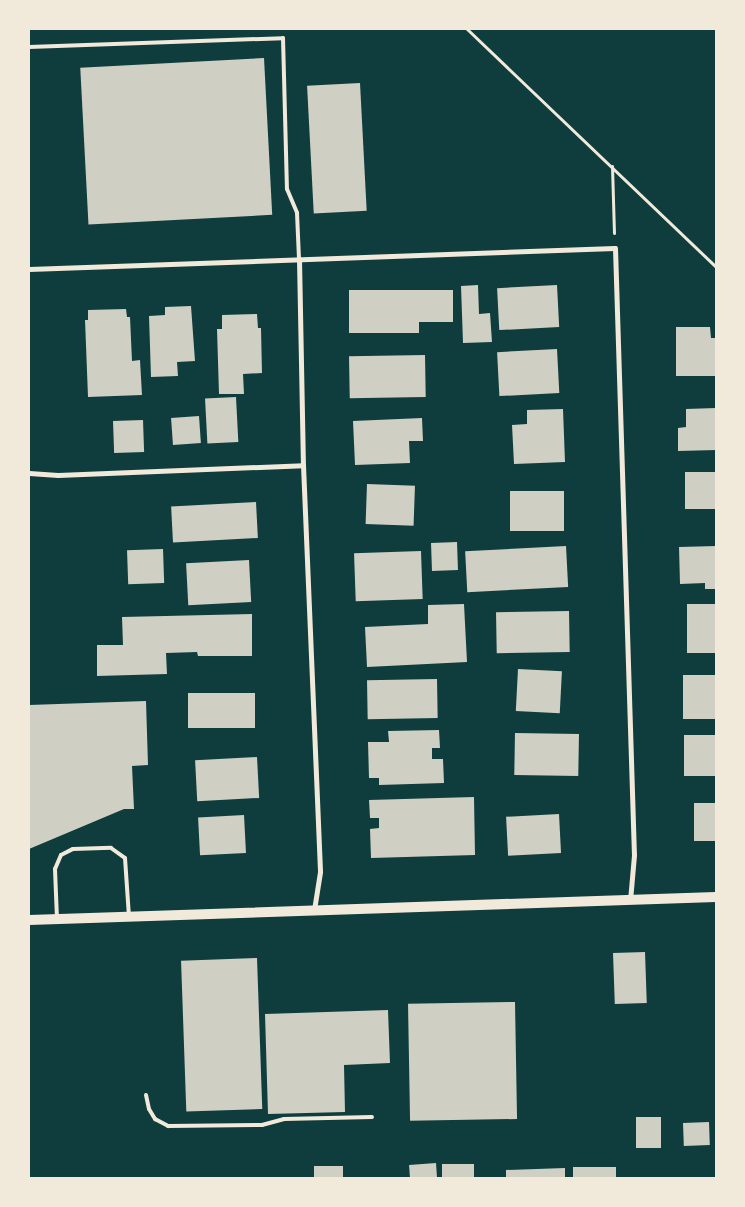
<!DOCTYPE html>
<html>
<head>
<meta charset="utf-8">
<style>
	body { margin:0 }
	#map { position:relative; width:745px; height:1207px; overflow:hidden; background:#0f3d3e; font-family:Karla,sans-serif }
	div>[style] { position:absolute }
	.building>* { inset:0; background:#cfcfc3; transform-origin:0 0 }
	.path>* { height:3px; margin:-1.5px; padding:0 1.5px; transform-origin:1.5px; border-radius:1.5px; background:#f1e9da }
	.service>* { height:4px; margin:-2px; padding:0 2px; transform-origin:2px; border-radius:2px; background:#f1e9da }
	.minor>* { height:5px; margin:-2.5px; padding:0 2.5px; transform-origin:2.5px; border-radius:2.5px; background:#f1e9da }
	.secondary>* { height:10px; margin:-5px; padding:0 5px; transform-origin:5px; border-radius:5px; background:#f1e9da }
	span { translate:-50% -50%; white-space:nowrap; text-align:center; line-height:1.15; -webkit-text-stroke:4.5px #f1e9da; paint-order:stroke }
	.frame { position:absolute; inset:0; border:30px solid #f1e9da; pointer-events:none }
</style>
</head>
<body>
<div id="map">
	<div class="building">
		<div style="left:264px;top:58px;width:157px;height:184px;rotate:87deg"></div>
		<div style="left:360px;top:83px;width:128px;height:53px;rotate:87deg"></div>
		<div style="clip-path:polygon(478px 285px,479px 314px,490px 313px,492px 342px,463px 343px,461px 286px)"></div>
		<div style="left:557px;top:285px;width:42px;height:60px;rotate:87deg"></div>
		<div style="clip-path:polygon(349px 290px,453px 290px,453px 322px,419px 322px,419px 333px,349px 333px)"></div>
		<div style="clip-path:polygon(191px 306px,195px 361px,177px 362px,178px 376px,151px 377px,149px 316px,165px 315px,165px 307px)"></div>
		<div style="clip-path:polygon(126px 309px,127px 317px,130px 317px,132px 361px,140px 360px,142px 395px,88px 397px,85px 320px,88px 320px,88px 310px)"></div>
		<div style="clip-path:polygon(257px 314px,258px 328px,261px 328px,262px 373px,243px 374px,244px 394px,219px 394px,217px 329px,222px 329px,222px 315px)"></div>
		<div style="clip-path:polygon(676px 327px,710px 327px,711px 338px,716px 338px,716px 376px,676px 376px)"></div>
		<div style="left:557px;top:349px;width:44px;height:60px;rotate:87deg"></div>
		<div style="left:425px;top:355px;width:42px;height:76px;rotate:89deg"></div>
		<div style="left:236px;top:397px;width:45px;height:31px;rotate:87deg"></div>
		<div style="clip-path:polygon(716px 408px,716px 450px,678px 451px,678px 428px,686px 427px,686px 409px)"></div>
		<div style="clip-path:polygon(563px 409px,565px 462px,514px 464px,512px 425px,527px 424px,527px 410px)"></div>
		<div style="left:199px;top:416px;width:27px;height:28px;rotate:86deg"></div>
		<div style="clip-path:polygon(422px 418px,423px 441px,409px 441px,410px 463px,355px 465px,353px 421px)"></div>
		<div style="left:143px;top:420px;width:32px;height:30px;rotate:88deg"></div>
		<div style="left:716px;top:472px;width:37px;height:31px;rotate:90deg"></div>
		<div style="left:367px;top:484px;width:48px;height:40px;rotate:2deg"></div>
		<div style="left:510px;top:491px;width:54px;height:40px"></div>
		<div style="left:256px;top:502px;width:36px;height:85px;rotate:87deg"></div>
		<div style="left:457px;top:542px;width:28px;height:26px;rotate:88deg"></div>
		<div style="left:566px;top:546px;width:41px;height:101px;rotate:87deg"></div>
		<div style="clip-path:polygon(716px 546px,716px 589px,705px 589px,705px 583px,680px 584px,679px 547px)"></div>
		<div style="left:163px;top:549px;width:34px;height:36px;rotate:88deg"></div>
		<div style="left:421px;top:551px;width:48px;height:67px;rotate:88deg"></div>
		<div style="left:249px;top:560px;width:42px;height:63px;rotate:87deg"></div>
		<div style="clip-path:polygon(464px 604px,467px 662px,367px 667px,365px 627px,428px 624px,428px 605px)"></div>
		<div style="left:716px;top:604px;width:49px;height:29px;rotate:90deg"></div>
		<div style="left:569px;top:611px;width:41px;height:73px;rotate:89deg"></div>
		<div style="clip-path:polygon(252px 614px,252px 656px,198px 656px,197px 652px,166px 653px,167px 674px,97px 676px,97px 645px,123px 645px,122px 617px)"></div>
		<div style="left:518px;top:669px;width:44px;height:42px;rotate:3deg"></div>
		<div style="left:683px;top:675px;width:33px;height:44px"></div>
		<div style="left:437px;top:679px;width:39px;height:70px;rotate:89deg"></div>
		<div style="left:188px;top:693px;width:67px;height:35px"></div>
		<div style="clip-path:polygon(146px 701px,148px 765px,132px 766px,134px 809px,124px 809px,29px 849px,29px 705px)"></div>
		<div style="clip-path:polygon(439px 730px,440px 748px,432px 748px,432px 759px,443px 759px,444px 783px,379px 785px,379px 778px,369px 778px,368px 742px,389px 742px,388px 731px)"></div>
		<div style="left:515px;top:733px;width:64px;height:42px;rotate:1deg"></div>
		<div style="left:716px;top:735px;width:41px;height:32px;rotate:90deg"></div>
		<div style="left:257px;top:757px;width:41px;height:62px;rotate:87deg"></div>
		<div style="clip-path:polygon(474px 797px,475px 855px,371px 858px,370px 829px,379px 828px,379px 818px,370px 818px,369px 800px)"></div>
		<div style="left:694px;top:803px;width:22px;height:38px"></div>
		<div style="left:559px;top:814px;width:39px;height:53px;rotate:87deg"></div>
		<div style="left:244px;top:815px;width:38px;height:46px;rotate:87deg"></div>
		<div style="left:645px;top:952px;width:51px;height:32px;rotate:88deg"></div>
		<div style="left:257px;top:958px;width:151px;height:76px;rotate:88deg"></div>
		<div style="left:515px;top:1002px;width:117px;height:107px;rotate:89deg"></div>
		<div style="clip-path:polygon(388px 1010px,390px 1063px,344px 1065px,345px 1112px,268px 1114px,265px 1014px)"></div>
		<div style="left:636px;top:1117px;width:25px;height:31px"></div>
		<div style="left:709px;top:1122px;width:23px;height:26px;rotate:88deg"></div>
		<div style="left:436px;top:1163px;width:15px;height:27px;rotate:86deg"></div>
		<div style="left:474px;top:1164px;width:14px;height:32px;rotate:90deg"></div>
		<div style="left:343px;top:1166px;width:12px;height:29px;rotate:90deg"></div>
		<div style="left:616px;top:1167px;width:11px;height:43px;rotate:90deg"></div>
		<div style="clip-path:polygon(565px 1168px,565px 1178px,506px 1178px,506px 1170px)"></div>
	</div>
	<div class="path">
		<div style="left:467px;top:29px;width:344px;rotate:43.7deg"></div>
		<div style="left:612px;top:166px;width:67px;rotate:88.3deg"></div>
	</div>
	<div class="service">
		<div style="left:29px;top:47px;width:254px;rotate:-2deg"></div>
		<div style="left:283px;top:38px;width:151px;rotate:88.5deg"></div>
		<div style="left:287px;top:189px;width:26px;rotate:67deg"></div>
		<div style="left:297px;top:213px;width:46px;rotate:87.5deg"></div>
		<div style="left:57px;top:919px;width:50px;rotate:-92.3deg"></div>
		<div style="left:55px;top:869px;width:15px;rotate:-67deg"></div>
		<div style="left:61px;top:855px;width:13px;rotate:-27deg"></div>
		<div style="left:73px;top:849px;width:38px;rotate:-2deg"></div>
		<div style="left:111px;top:848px;width:17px;rotate:36deg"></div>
		<div style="left:125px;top:858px;width:58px;rotate:86.1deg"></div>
		<div style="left:146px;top:1095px;width:14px;rotate:78deg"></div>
		<div style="left:149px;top:1109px;width:12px;rotate:59deg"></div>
		<div style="left:155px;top:1119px;width:15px;rotate:28deg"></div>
		<div style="left:168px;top:1126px;width:94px;rotate:-0.6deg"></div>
		<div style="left:262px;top:1125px;width:23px;rotate:-15deg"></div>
		<div style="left:284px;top:1119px;width:88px;rotate:-1.3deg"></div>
	</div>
	<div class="minor">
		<div style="left:299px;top:259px;width:206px;rotate:88.9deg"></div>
		<div style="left:303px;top:465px;width:407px;rotate:87.6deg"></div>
		<div style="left:320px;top:872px;width:38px;rotate:99deg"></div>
		<div style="left:29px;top:269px;width:586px;rotate:-2.05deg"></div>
		<div style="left:615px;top:248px;width:607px;rotate:88.21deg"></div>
		<div style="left:634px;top:855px;width:46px;rotate:95deg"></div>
		<div style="left:29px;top:473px;width:29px;rotate:4deg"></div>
		<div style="left:58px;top:475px;width:245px;rotate:-2.3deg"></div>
	</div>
	<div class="secondary">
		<div style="left:29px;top:920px;width:687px;rotate:-1.92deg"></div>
	</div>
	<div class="frame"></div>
</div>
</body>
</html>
